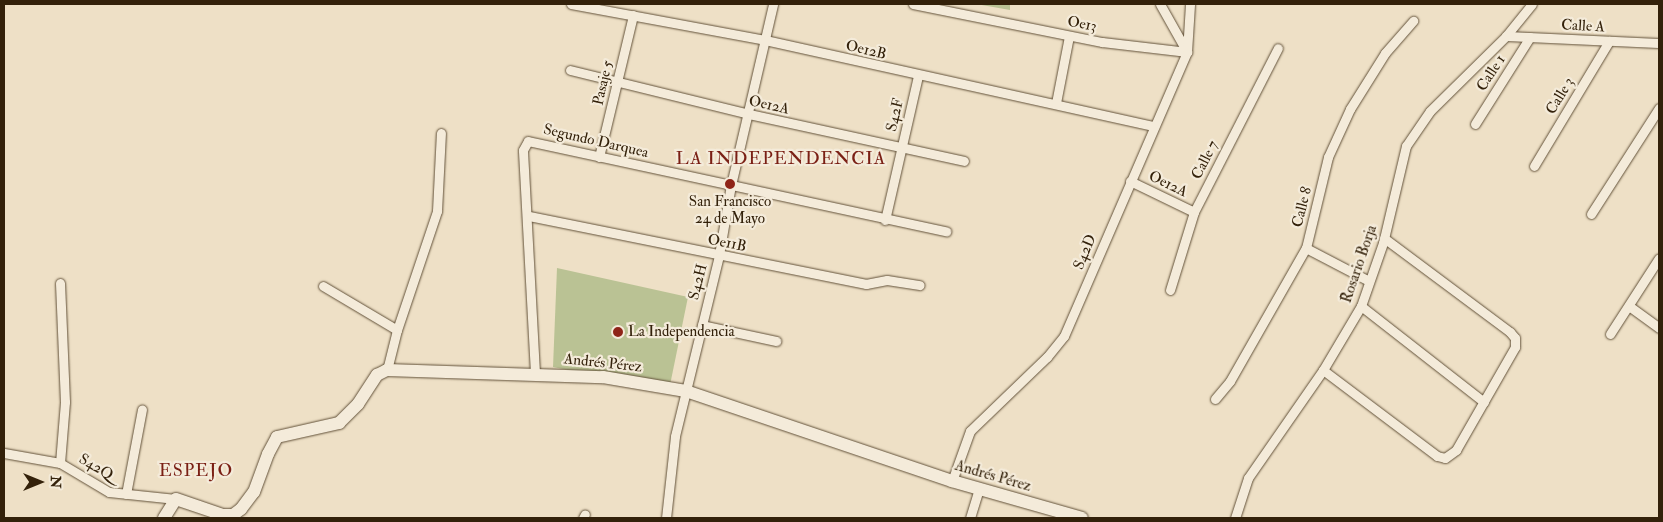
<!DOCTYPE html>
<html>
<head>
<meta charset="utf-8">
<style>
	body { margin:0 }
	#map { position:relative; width:1663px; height:522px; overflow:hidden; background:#eee0c6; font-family:"IM FELL Double Pica",serif }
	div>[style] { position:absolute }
	.green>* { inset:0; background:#bac294 }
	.roads { filter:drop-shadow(0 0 1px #625139) drop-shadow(0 0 1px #625139) }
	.street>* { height:9px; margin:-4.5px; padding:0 4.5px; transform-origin:4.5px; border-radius:4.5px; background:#f4ebda }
	.secondary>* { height:12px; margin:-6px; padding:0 6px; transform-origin:6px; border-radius:6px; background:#f4ebda }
	.dots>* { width:14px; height:14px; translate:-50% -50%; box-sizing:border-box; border:2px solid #f4ebda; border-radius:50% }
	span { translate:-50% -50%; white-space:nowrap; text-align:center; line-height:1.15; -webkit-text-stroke:4.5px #f4ebda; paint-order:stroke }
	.street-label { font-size:15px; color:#33210a }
	.poi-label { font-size:15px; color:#33210a }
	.left { translate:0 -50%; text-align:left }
	.quarter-label { font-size:18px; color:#7a1f14; letter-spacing:1px }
	.frame { position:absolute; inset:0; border:5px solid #33210a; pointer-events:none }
	.north { position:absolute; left:15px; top:457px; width:50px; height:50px; -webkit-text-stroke:4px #f4ebda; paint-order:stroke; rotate:90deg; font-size:14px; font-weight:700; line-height:20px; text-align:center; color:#33210a }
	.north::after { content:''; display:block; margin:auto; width:18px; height:22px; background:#33210a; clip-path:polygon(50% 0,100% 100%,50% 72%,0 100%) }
</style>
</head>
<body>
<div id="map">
	<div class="green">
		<div style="clip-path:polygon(976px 4px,1010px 4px,1010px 10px)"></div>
		<div style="clip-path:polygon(557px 268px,688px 297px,669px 390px,553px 367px)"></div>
	</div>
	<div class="roads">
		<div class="street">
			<div style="left:571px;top:4px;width:197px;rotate:10.5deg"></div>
			<div style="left:765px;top:40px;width:398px;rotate:12.5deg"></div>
			<div style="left:913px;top:4px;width:193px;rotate:11.4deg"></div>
			<div style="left:1102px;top:42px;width:86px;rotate:6.7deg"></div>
			<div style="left:1160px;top:4px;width:55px;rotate:60.6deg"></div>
			<div style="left:1506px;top:36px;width:153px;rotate:2.6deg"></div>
			<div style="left:570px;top:70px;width:184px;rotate:13.8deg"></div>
			<div style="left:749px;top:114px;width:220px;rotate:12.3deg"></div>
			<div style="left:1056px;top:103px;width:68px;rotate:-79deg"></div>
			<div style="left:1475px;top:124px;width:103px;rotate:-57.7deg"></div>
			<div style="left:599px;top:157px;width:146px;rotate:-76.5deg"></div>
			<div style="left:1534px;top:166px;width:146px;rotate:-59deg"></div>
			<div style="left:1130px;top:181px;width:71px;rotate:25.8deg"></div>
			<div style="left:1591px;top:214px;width:126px;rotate:-57.3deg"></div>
			<div style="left:529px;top:216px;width:344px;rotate:11.4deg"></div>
			<div style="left:866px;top:284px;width:21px;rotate:-11deg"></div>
			<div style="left:887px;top:280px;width:33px;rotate:9deg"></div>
			<div style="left:885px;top:220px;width:148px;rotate:-77.1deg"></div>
			<div style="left:1306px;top:248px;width:71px;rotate:27.6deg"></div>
			<div style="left:60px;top:283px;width:119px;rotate:87.6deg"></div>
			<div style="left:65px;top:402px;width:61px;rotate:94.7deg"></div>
			<div style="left:323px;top:286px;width:86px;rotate:30.7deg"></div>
			<div style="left:1170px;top:290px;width:82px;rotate:-72.9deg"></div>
			<div style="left:1194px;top:212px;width:184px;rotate:-62.9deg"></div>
			<div style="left:1361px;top:306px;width:156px;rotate:38deg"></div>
			<div style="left:1629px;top:306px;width:37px;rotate:36deg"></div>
			<div style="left:702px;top:325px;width:76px;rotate:12.2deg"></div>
			<div style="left:1610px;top:334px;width:90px;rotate:-57.2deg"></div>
			<div style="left:387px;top:370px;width:41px;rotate:-76deg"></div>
			<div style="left:397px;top:330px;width:126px;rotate:-71.4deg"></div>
			<div style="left:437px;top:211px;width:78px;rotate:-87.1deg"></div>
			<div style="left:1323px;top:370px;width:143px;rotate:37deg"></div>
			<div style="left:1437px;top:456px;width:8px;rotate:14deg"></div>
			<div style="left:1445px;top:458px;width:14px;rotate:-36deg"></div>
			<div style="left:1456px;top:450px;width:119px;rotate:-60.2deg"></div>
			<div style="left:1515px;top:347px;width:9px;rotate:-90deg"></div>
			<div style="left:1515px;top:338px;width:8px;rotate:-130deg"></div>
			<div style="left:1510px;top:332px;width:157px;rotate:-143.3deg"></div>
			<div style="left:535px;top:373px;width:223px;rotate:-93.1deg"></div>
			<div style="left:523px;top:150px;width:10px;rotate:-61deg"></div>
			<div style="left:528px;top:141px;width:428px;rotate:12.2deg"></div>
			<div style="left:1215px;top:399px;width:23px;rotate:-50deg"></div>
			<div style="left:1230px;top:381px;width:153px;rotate:-60.3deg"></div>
			<div style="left:1306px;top:248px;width:94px;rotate:-76.4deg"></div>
			<div style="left:1328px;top:157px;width:53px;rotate:-65.4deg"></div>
			<div style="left:1350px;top:109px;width:66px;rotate:-58deg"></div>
			<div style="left:1385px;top:53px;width:43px;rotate:-48.8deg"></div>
			<div style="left:4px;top:453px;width:57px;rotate:10.1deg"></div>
			<div style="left:60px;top:463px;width:57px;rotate:30.6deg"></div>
			<div style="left:109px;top:492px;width:67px;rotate:6deg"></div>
			<div style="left:952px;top:481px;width:53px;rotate:-70.2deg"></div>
			<div style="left:970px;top:431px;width:107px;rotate:-43.9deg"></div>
			<div style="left:1047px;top:357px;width:27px;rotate:-51deg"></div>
			<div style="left:1064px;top:336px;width:309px;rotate:-66.6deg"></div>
			<div style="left:1187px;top:52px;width:48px;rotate:-86.4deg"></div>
			<div style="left:126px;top:494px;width:86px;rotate:-79.3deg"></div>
			<div style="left:583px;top:518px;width:4px;rotate:-63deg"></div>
			<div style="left:666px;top:518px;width:82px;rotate:-83.7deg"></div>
			<div style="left:675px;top:436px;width:186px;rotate:-76.3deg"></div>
			<div style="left:719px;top:255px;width:71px;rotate:-80.3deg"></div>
			<div style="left:731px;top:185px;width:186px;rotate:-76.9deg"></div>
			<div style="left:970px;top:518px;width:30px;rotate:-73deg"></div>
			<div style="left:1235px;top:518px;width:42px;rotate:-72deg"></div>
			<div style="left:1248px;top:478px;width:131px;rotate:-55.2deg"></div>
			<div style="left:1323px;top:370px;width:74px;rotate:-59.3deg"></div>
			<div style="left:1361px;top:306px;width:67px;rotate:-70.8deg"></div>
			<div style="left:1383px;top:243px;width:100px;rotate:-76.7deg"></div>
			<div style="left:1406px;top:146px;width:42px;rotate:-55.6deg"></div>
			<div style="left:1430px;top:111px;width:107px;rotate:-44.6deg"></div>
			<div style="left:1506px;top:36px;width:41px;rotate:-50.9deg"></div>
		</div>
		<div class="secondary">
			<div style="left:164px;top:518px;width:22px;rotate:-58deg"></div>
			<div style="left:176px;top:499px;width:50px;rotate:18.8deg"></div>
			<div style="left:223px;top:515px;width:10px"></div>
			<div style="left:233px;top:515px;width:10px;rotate:-37deg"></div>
			<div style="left:241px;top:509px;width:21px;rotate:-53deg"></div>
			<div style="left:254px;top:492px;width:40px;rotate:-69.8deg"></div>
			<div style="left:268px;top:454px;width:19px;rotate:-62deg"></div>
			<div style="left:277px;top:437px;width:64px;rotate:-12.7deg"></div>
			<div style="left:339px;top:423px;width:27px;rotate:-45deg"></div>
			<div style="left:358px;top:404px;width:35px;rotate:-57deg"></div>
			<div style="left:377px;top:375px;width:11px;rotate:-27deg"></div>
			<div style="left:387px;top:370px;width:216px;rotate:1.9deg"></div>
			<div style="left:603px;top:377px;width:84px;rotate:9.6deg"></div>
			<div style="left:686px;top:391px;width:281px;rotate:18.7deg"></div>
			<div style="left:952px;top:481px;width:135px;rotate:15.9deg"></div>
		</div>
	</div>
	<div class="dots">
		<div style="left:730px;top:184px;background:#8f2418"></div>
		<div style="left:618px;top:332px;background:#8f2418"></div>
	</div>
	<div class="street-label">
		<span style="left:1082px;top:24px;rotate:11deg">Oe13</span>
		<span style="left:1583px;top:26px;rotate:3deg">Calle A</span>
		<span style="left:866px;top:50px;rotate:13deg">Oe12B</span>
		<span style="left:1491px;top:73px;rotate:-57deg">Calle 1</span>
		<span style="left:603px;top:83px;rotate:-77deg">Pasaje 5</span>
		<span style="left:1560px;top:96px;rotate:-59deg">Calle 3</span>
		<span style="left:769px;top:105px;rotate:13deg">Oe12A</span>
		<span style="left:895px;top:115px;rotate:-77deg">S42F</span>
		<span style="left:596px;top:141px;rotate:13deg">Segundo Darquea</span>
		<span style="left:1205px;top:160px;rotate:-63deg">Calle 7</span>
		<span style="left:1168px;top:184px;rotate:26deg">Oe12A</span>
		<span style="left:1302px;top:207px;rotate:-76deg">Calle 8</span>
		<span style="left:727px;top:243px;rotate:11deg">Oe11B</span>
		<span style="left:1085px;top:252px;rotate:-67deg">S42D</span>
		<span style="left:1359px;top:264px;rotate:-71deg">Rosario Borja</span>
		<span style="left:698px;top:282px;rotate:-76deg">S42H</span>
		<span style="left:603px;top:363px;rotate:6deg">Andrés Pérez</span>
		<span style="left:96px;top:467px;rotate:30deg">S42Q</span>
		<span style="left:993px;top:476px;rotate:16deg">Andrés Pérez</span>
	</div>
	<div class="poi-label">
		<span style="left:730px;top:210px">San Francisco<br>24 de Mayo</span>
		<span class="left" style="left:628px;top:332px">La Independencia</span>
	</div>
	<div class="quarter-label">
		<span style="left:781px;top:159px">LA INDEPENDENCIA</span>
		<span style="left:196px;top:471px">ESPEJO</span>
	</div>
	<div class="frame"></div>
	<div class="north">N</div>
</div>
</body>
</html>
